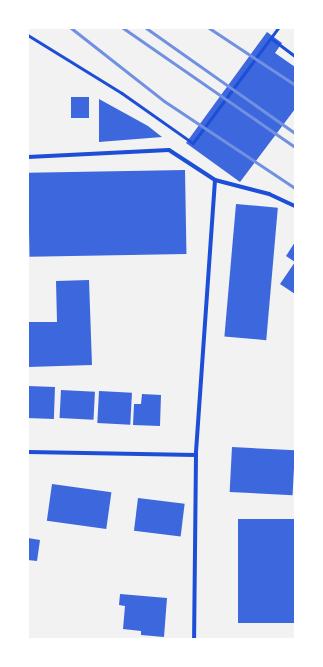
<!DOCTYPE html>
<html>
<head>
<meta charset="utf-8">
<style>
	body { margin:0 }
	#map { position:relative; width:323px; height:667px; overflow:hidden; background:#f2f2f2; font-family:"Fira Sans Condensed",sans-serif }
	div>[style] { position:absolute }
	.building>* { inset:0; background:#3d67dc; transform-origin:0 0 }
	.path>* { height:2.5px; margin:-1.25px; padding:0 1.25px; transform-origin:1.25px; border-radius:1.25px; background:#1d4ed8 }
	.minor>* { height:4px; margin:-2px; padding:0 2px; transform-origin:2px; border-radius:2px; background:#1d4ed8 }
	.rail>* { height:3px; margin:-1.5px; padding:0 1.5px; transform-origin:1.5px; border-radius:1.5px; background:#7290e2 }
	span { translate:-50% -50%; white-space:nowrap; text-align:center; line-height:1.15; -webkit-text-stroke:3px #fff; paint-order:stroke }
	.frame { position:absolute; inset:0; border:29px solid #fff; pointer-events:none }
</style>
</head>
<body>
<div id="map">
	<div class="building">
		<div style="clip-path:polygon(267px 32px,282px 43px,275px 53px,295px 67px,295px 109px,240px 182px,186px 143px)"></div>
		<div style="left:71px;top:97px;width:18px;height:21px"></div>
		<div style="clip-path:polygon(99px 99px,148px 126px,162px 137px,99px 142px)"></div>
		<div style="left:185px;top:170px;width:84px;height:157px;rotate:89deg"></div>
		<div style="left:236px;top:204px;width:42px;height:133px;rotate:5deg"></div>
		<div style="clip-path:polygon(295px 242px,295px 294px,280px 284px,295px 262px,286px 256px)"></div>
		<div style="clip-path:polygon(89px 280px,92px 365px,28px 367px,28px 322px,57px 322px,56px 281px)"></div>
		<div style="left:28px;top:386px;width:27px;height:32px;rotate:2deg"></div>
		<div style="left:61px;top:390px;width:34px;height:28px;rotate:3deg"></div>
		<div style="left:99px;top:391px;width:33px;height:32px;rotate:3deg"></div>
		<div style="clip-path:polygon(142px 394px,161px 395px,160px 426px,133px 425px,134px 404px,141px 404px)"></div>
		<div style="left:232px;top:447px;width:63px;height:45px;rotate:3deg"></div>
		<div style="left:52px;top:484px;width:60px;height:37px;rotate:8deg"></div>
		<div style="left:138px;top:498px;width:47px;height:33px;rotate:7deg"></div>
		<div style="left:238px;top:519px;width:56px;height:104px"></div>
		<div style="clip-path:polygon(28px 538px,40px 540px,37px 561px,28px 560px)"></div>
		<div style="clip-path:polygon(120px 594px,167px 598px,164px 637px,141px 635px,141px 631px,123px 629px,125px 606px,119px 605px)"></div>
	</div>
	<div class="path">
		<div style="left:28px;top:35px;width:110px;rotate:31.7deg"></div>
		<div style="left:122px;top:93px;width:87px;rotate:35.2deg"></div>
		<div style="left:193px;top:143px;width:143px;rotate:-53.5deg"></div>
		<div style="left:271px;top:38px;width:30px;rotate:37deg"></div>
	</div>
	<div class="minor">
		<div style="left:28px;top:157px;width:141px;rotate:-2.8deg"></div>
		<div style="left:169px;top:150px;width:55px;rotate:33.1deg"></div>
		<div style="left:215px;top:180px;width:276px;rotate:94deg"></div>
		<div style="left:196px;top:455px;width:184px;rotate:90.6deg"></div>
		<div style="left:215px;top:180px;width:56px;rotate:14.5deg"></div>
		<div style="left:269px;top:194px;width:29px;rotate:25deg"></div>
		<div style="left:28px;top:452px;width:168px;rotate:1deg"></div>
	</div>
	<div class="rail">
		<div style="left:71px;top:28px;width:118px;rotate:38.1deg"></div>
		<div style="left:164px;top:101px;width:157px;rotate:33.6deg"></div>
		<div style="left:123px;top:28px;width:209px;rotate:34.7deg"></div>
		<div style="left:146px;top:28px;width:182px;rotate:35.2deg"></div>
		<div style="left:209px;top:28px;width:103px;rotate:33.5deg"></div>
	</div>
	<div class="frame"></div>
</div>
</body>
</html>
